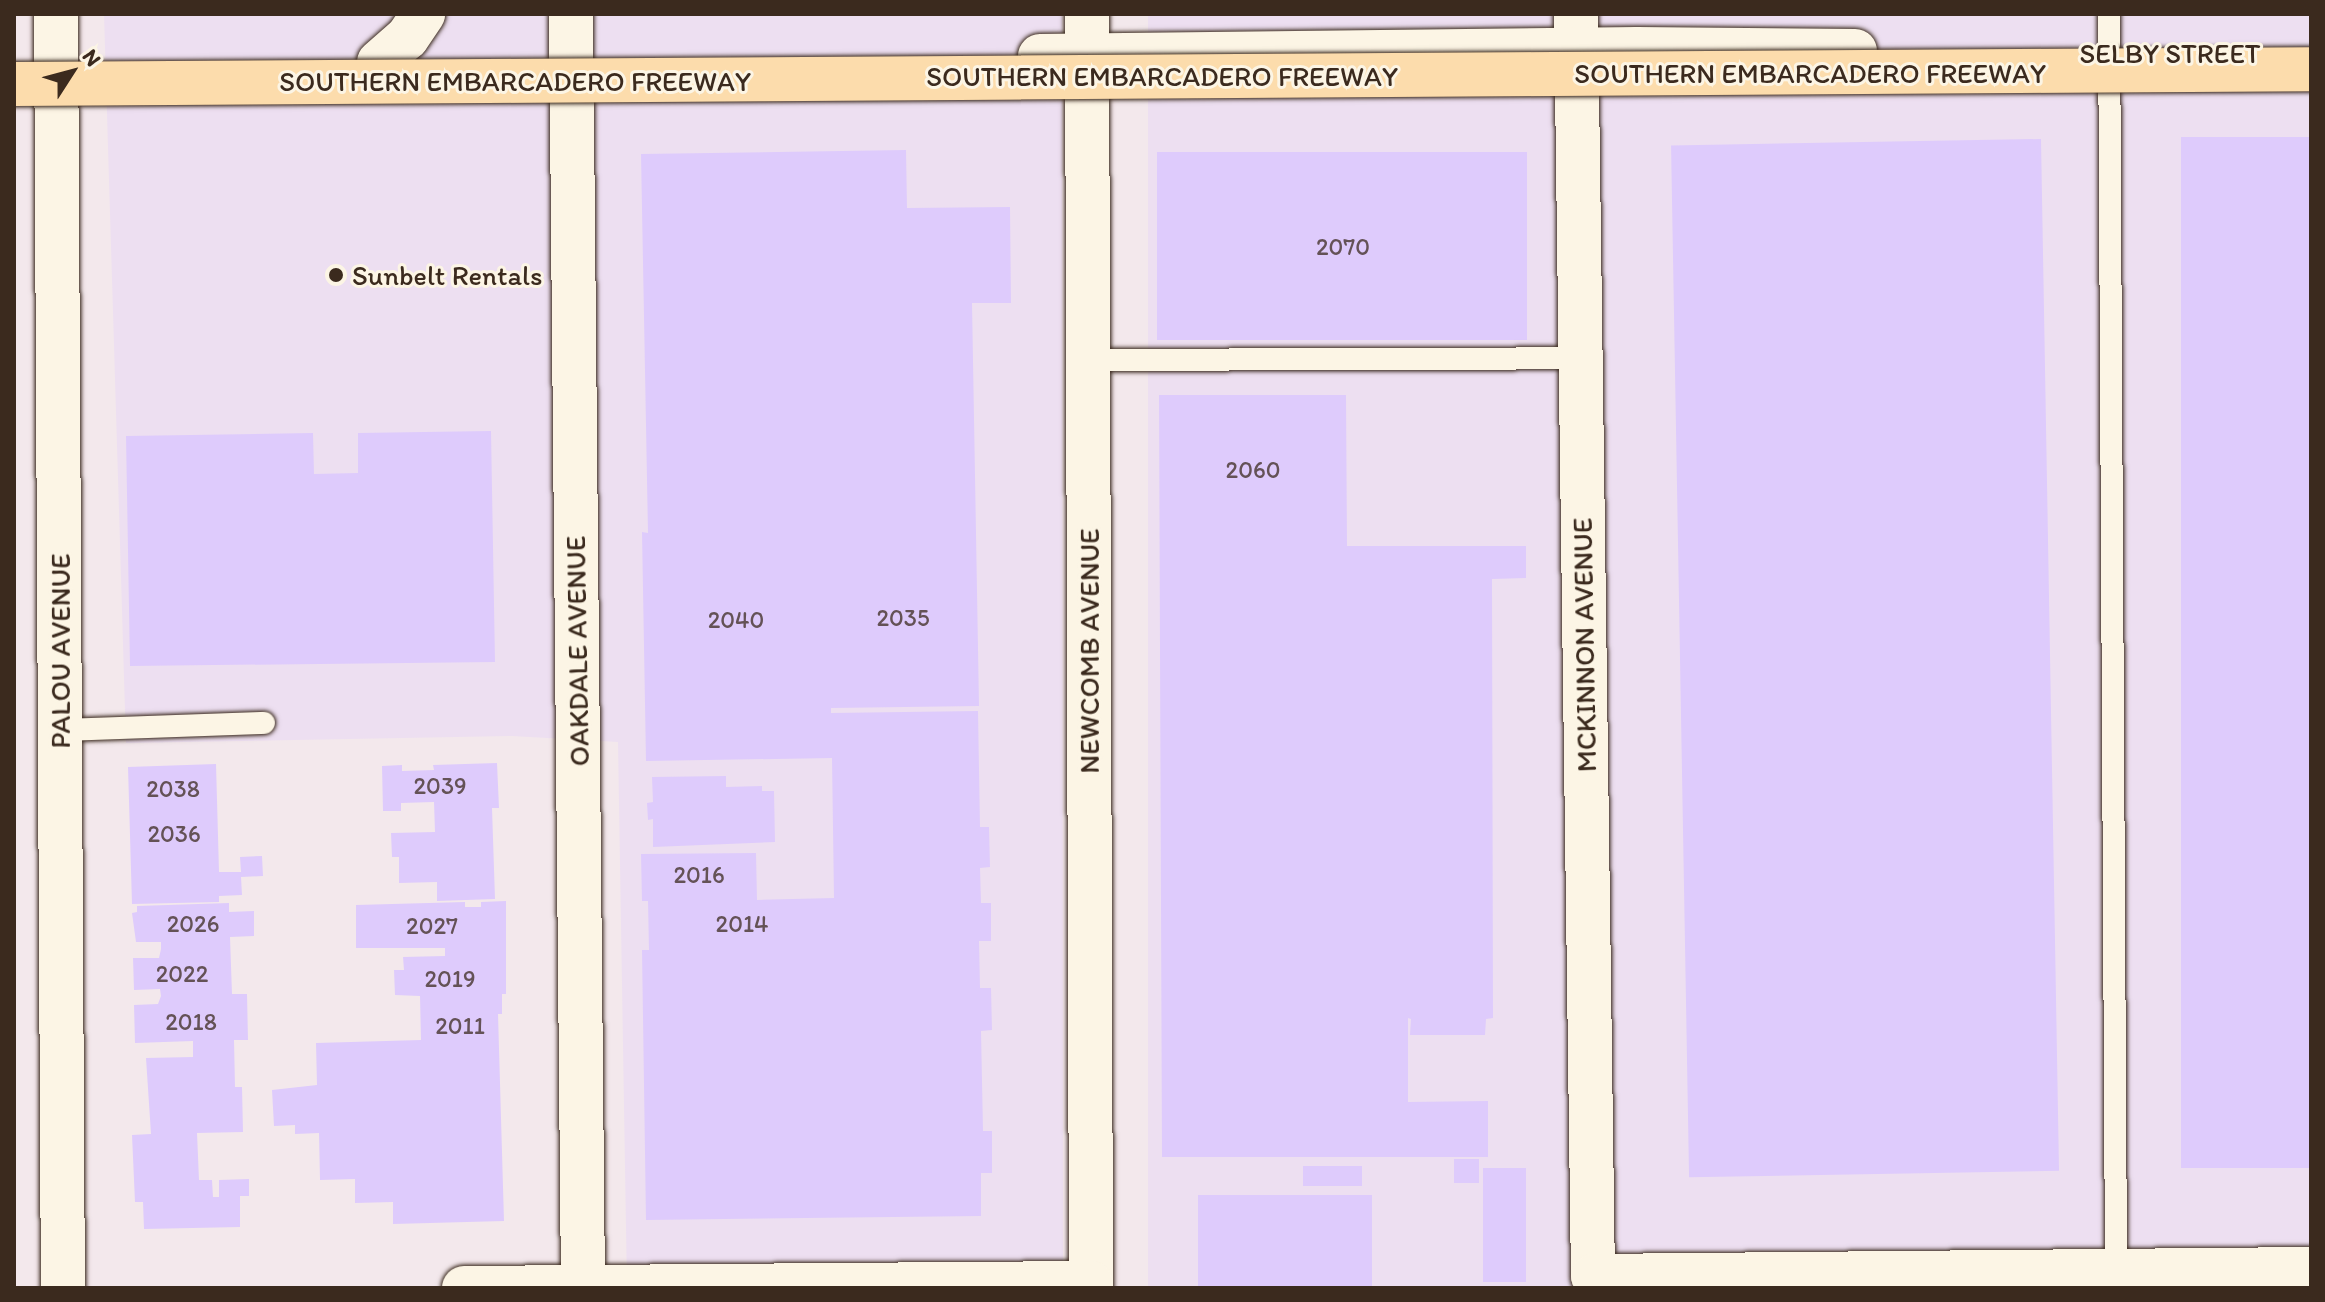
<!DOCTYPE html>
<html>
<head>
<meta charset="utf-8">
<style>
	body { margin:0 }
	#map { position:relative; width:2325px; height:1302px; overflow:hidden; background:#f3e8ec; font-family:Itim,sans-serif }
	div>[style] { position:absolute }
	.built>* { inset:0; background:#eddff1; transform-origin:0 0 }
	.building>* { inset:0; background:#decbfc; transform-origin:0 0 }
	.roads { filter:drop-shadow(0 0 2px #3b2a1e) drop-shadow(0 0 2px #3b2a1e) }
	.service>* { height:22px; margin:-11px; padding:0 11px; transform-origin:11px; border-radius:11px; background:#fcf5e5 }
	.minor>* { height:44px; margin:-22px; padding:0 22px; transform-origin:22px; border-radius:22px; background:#fcf5e5 }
	.tertiary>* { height:44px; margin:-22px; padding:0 22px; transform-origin:22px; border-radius:22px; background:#fcf5e5 }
	.secondary>* { height:44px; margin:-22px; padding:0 22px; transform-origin:22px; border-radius:22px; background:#fcf5e5 }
	.bridges { filter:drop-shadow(0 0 2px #3b2a1e) drop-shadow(0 0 2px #3b2a1e) }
	.motorway-bridge>* { height:44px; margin:-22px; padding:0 22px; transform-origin:22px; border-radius:22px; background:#fcdcac }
	.dots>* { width:22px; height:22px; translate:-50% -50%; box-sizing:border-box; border:4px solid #fcf5e5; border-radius:50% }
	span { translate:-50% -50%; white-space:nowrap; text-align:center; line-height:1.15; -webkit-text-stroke:6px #fcf5e5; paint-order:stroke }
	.number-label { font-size:24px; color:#645256 }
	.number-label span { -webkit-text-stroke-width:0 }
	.street-label { font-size:28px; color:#3b2a1e }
	.poi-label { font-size:28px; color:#3b2a1e }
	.left { translate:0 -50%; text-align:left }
	.frame { position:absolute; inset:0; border:16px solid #3b2a1e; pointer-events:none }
	.north { position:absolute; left:32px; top:32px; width:80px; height:80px; -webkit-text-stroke:6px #fcf5e5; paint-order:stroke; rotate:54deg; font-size:22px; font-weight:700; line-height:32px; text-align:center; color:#3b2a1e }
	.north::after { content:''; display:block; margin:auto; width:28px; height:36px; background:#3b2a1e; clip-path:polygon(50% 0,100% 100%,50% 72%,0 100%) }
</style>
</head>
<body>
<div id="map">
	<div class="built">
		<div style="clip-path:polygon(104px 14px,1062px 14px,1063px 1288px,627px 1288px,618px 742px,512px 736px,126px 743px)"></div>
		<div style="left:1148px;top:14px;width:1163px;height:1274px"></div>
	</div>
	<div class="building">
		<div style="left:2311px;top:137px;width:1031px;height:130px;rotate:90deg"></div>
		<div style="left:2041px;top:139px;width:1032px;height:370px;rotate:89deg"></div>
		<div style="clip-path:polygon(906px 150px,907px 208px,1010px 207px,1011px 303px,972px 303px,979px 706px,831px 708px,831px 713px,978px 711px,980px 827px,989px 827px,990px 867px,980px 868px,981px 903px,991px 903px,991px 941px,979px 941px,980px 988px,991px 988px,992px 1030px,981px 1031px,983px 1131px,992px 1131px,992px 1173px,981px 1173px,981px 1216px,646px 1220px,642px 950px,649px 950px,648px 901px,642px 901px,641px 854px,756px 853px,757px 900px,834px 898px,832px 758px,646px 761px,642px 532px,648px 533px,641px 154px)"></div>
		<div style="left:1527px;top:152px;width:188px;height:370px;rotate:90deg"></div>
		<div style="clip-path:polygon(1159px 395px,1346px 395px,1347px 546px,1526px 546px,1526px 578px,1492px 579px,1493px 1018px,1486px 1019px,1485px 1035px,1410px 1035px,1411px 1019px,1408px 1018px,1408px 1102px,1488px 1101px,1488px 1157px,1162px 1157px)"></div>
		<div style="clip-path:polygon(491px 431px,495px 662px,130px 666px,126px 436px,313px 433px,314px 474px,358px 473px,358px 433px)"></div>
		<div style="clip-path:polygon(497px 763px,499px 808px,492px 808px,495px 899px,437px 901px,437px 882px,399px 883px,399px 857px,392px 857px,391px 833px,435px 832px,434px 802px,401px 803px,401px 811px,383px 811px,382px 766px,402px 765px,402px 771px,434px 770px,433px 765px)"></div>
		<div style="clip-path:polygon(216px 764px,219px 872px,241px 872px,240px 857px,262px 856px,263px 876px,241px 877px,242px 895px,219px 896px,219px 902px,132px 904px,128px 767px)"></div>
		<div style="clip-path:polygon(726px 776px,726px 787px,762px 786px,762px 791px,774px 791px,775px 842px,653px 847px,653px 819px,648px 820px,647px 803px,653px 802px,652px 777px)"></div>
		<div style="clip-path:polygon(506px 901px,506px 994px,502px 994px,502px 1014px,498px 1014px,504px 1221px,393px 1224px,393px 1202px,355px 1203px,355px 1179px,320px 1180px,319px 1133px,295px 1134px,295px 1125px,274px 1126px,272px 1090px,317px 1085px,316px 1043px,421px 1040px,420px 996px,395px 995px,394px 970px,404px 970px,403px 957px,445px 956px,445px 948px,356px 948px,356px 905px,465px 902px,465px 907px,481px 907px,481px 902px)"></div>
		<div style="clip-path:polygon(229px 903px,229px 912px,254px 911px,254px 936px,230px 937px,232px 994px,247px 994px,248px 1040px,234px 1040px,235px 1087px,242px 1087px,243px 1132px,197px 1133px,199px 1180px,212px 1180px,213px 1197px,219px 1197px,219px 1180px,249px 1179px,249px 1196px,240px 1196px,240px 1227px,144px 1229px,143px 1202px,135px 1202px,132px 1135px,151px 1134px,146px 1058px,193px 1057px,193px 1041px,135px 1043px,134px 1005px,158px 1004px,161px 996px,160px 989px,134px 990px,133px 958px,159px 958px,161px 949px,161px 942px,136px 942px,132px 913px,137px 912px,137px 906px)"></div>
		<div style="left:1454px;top:1159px;width:25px;height:24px"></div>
		<div style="left:1303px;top:1166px;width:59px;height:20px"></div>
		<div style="left:1483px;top:1168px;width:43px;height:114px"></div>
		<div style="left:1198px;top:1195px;width:174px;height:93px"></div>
	</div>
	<div class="roads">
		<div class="service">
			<div style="left:2109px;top:14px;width:1257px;rotate:89.68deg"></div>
			<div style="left:1088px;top:360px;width:492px;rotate:-0.2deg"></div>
			<div style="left:60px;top:730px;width:204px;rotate:-2deg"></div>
		</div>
		<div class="minor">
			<div style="left:56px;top:14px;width:1274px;rotate:89.69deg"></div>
			<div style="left:1087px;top:14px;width:1274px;rotate:89.82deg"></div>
			<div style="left:1576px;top:14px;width:1262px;rotate:89.23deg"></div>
			<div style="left:1593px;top:1276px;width:718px;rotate:-0.56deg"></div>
			<div style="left:1040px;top:56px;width:597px;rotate:-0.67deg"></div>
			<div style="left:1637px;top:49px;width:218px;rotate:0.5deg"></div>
			<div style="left:464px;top:1288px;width:627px;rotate:-0.46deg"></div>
		</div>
		<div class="tertiary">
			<div style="left:379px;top:62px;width:37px;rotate:-41deg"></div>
			<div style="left:407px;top:38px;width:29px;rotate:-56deg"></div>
		</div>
		<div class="secondary">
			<div style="left:571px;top:14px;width:1274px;rotate:89.46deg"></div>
		</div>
	</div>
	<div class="bridges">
		<div class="motorway-bridge">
			<div style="left:14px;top:84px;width:2297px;rotate:-0.37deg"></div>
		</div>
	</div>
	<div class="dots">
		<div style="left:336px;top:275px;background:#3b2a1e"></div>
	</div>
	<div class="number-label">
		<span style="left:1343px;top:247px">2070</span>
		<span style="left:1253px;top:470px">2060</span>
		<span style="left:903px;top:618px">2035</span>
		<span style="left:736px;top:620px">2040</span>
		<span style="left:440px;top:786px">2039</span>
		<span style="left:173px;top:789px">2038</span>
		<span style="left:174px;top:834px">2036</span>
		<span style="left:699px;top:875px">2016</span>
		<span style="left:193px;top:924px">2026</span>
		<span style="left:742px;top:924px">2014</span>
		<span style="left:432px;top:926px">2027</span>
		<span style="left:182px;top:974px">2022</span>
		<span style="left:450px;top:979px">2019</span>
		<span style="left:191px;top:1022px">2018</span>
		<span style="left:460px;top:1026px">2011</span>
	</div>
	<div class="street-label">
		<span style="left:2170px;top:53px">SELBY STREET</span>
		<span style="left:1810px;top:73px">SOUTHERN EMBARCADERO FREEWAY</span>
		<span style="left:1162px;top:76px">SOUTHERN EMBARCADERO FREEWAY</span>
		<span style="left:515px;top:81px">SOUTHERN EMBARCADERO FREEWAY</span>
		<span style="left:1584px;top:645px;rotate:-91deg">MCKINNON AVENUE</span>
		<span style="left:60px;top:651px;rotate:-90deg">PALOU AVENUE</span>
		<span style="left:577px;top:651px;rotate:-91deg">OAKDALE AVENUE</span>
		<span style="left:1089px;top:651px;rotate:-90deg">NEWCOMB AVENUE</span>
	</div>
	<div class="poi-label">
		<span class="left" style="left:352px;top:275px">Sunbelt Rentals</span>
	</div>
	<div class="frame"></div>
	<div class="north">N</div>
</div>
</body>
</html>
